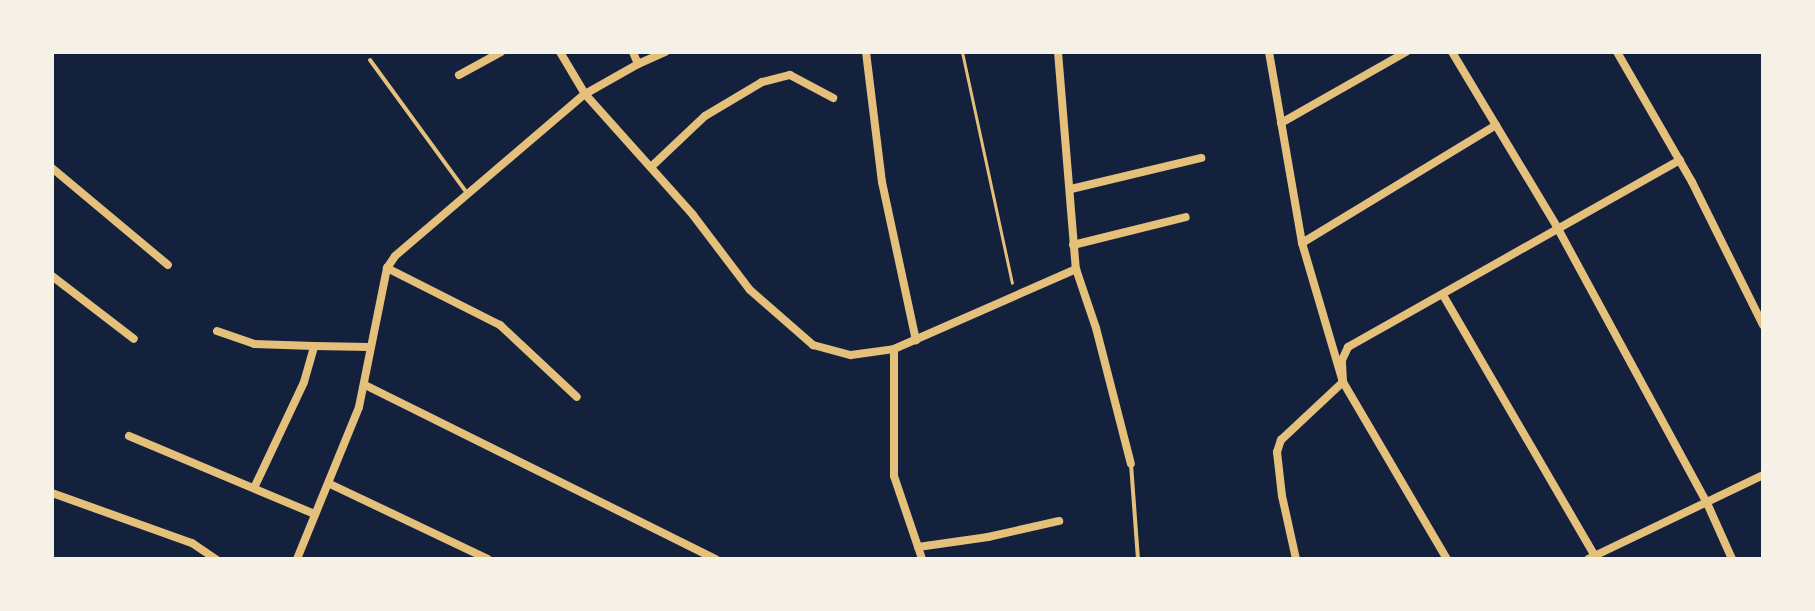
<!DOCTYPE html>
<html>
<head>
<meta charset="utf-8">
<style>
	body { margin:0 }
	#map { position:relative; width:1815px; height:611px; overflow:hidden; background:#14213d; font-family:"PT Sans Narrow",sans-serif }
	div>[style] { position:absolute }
	.path>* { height:3px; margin:-1.5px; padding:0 1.5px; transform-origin:1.5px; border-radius:1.5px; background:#e5c07b }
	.service>* { height:4px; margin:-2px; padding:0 2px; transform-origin:2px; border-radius:2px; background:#e5c07b }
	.minor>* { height:8px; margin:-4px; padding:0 4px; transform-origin:4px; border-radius:4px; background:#e5c07b }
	span { translate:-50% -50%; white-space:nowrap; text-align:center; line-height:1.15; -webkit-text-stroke:7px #f6f1e7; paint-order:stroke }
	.frame { position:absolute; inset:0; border:54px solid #f6f1e7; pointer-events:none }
</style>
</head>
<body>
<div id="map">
	<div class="path">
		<div style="left:962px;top:52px;width:236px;rotate:77.8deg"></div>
	</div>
	<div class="service">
		<div style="left:370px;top:60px;width:165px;rotate:53.9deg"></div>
		<div style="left:1131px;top:464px;width:95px;rotate:85.8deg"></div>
	</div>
	<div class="minor">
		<div style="left:560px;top:52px;width:49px;rotate:59.2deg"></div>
		<div style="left:585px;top:94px;width:162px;rotate:48.2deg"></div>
		<div style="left:693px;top:215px;width:94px;rotate:52.8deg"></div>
		<div style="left:750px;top:290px;width:84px;rotate:41.1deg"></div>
		<div style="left:813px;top:345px;width:39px;rotate:15deg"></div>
		<div style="left:851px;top:355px;width:43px;rotate:-7.9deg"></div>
		<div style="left:894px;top:349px;width:199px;rotate:-23.7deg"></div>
		<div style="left:866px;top:52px;width:131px;rotate:83deg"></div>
		<div style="left:882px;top:182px;width:162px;rotate:77.9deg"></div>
		<div style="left:1058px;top:52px;width:218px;rotate:85.3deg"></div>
		<div style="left:1076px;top:269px;width:62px;rotate:71.3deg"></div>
		<div style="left:1096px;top:328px;width:140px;rotate:75.6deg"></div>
		<div style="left:1269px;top:52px;width:194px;rotate:80.2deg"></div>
		<div style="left:1302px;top:243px;width:145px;rotate:73.6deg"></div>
		<div style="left:1343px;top:382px;width:205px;rotate:59.6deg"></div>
		<div style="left:1452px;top:52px;width:204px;rotate:59deg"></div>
		<div style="left:1557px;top:227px;width:314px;rotate:61.5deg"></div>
		<div style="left:1707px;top:503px;width:61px;rotate:65.9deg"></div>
		<div style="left:1617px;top:52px;width:150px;rotate:60deg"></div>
		<div style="left:1692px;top:182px;width:160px;rotate:63.6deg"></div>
		<div style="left:638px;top:64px;width:30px;rotate:-24deg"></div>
		<div style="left:459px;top:75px;width:48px;rotate:-28.7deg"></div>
		<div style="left:1281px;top:123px;width:144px;rotate:-29.6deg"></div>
		<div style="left:651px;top:167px;width:74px;rotate:-43.4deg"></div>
		<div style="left:705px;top:116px;width:66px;rotate:-30.8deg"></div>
		<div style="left:762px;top:82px;width:29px;rotate:-14deg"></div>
		<div style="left:790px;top:75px;width:49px;rotate:28.1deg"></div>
		<div style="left:52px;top:168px;width:151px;rotate:39.9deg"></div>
		<div style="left:1071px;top:189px;width:134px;rotate:-13.4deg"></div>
		<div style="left:1302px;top:243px;width:227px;rotate:-31.3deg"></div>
		<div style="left:1073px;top:245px;width:116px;rotate:-13.9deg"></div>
		<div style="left:387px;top:268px;width:127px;rotate:26.8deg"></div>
		<div style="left:500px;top:325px;width:105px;rotate:43.1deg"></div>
		<div style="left:52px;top:276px;width:103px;rotate:37.5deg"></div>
		<div style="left:1443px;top:295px;width:302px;rotate:59.8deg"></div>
		<div style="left:217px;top:331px;width:39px;rotate:19deg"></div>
		<div style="left:254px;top:344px;width:60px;rotate:1.9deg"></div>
		<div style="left:894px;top:349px;width:127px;rotate:90deg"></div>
		<div style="left:894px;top:476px;width:75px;rotate:71.3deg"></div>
		<div style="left:365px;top:385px;width:392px;rotate:26.4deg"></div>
		<div style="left:129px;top:436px;width:202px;rotate:22.8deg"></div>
		<div style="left:330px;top:484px;width:175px;rotate:25.4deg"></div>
		<div style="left:254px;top:488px;width:117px;rotate:-64.7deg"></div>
		<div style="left:304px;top:382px;width:37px;rotate:-74deg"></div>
		<div style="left:314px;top:346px;width:55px;rotate:1deg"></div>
		<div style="left:52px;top:493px;width:149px;rotate:19.7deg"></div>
		<div style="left:192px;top:543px;width:29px;rotate:34deg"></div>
		<div style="left:297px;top:559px;width:164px;rotate:-67.8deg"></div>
		<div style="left:359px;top:407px;width:142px;rotate:-78.6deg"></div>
		<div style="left:387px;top:268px;width:14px;rotate:-56deg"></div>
		<div style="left:395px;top:256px;width:250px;rotate:-40.5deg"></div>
		<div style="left:585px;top:94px;width:61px;rotate:-29.5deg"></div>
		<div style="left:638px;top:64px;width:13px;rotate:-113deg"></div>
		<div style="left:922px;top:559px;width:13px;rotate:-108deg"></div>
		<div style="left:918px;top:547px;width:71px;rotate:-8.1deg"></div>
		<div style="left:988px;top:537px;width:73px;rotate:-12.7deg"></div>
		<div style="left:1296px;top:559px;width:65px;rotate:-102.5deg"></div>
		<div style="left:1282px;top:496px;width:44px;rotate:-96.5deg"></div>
		<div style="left:1277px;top:452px;width:13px;rotate:-72deg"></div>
		<div style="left:1281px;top:440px;width:85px;rotate:-43.1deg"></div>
		<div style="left:1343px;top:382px;width:22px;rotate:-93deg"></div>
		<div style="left:1342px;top:360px;width:14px;rotate:-65deg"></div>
		<div style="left:1348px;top:347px;width:381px;rotate:-29.4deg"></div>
		<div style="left:1588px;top:559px;width:194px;rotate:-25.6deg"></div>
	</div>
	<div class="frame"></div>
</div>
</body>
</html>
